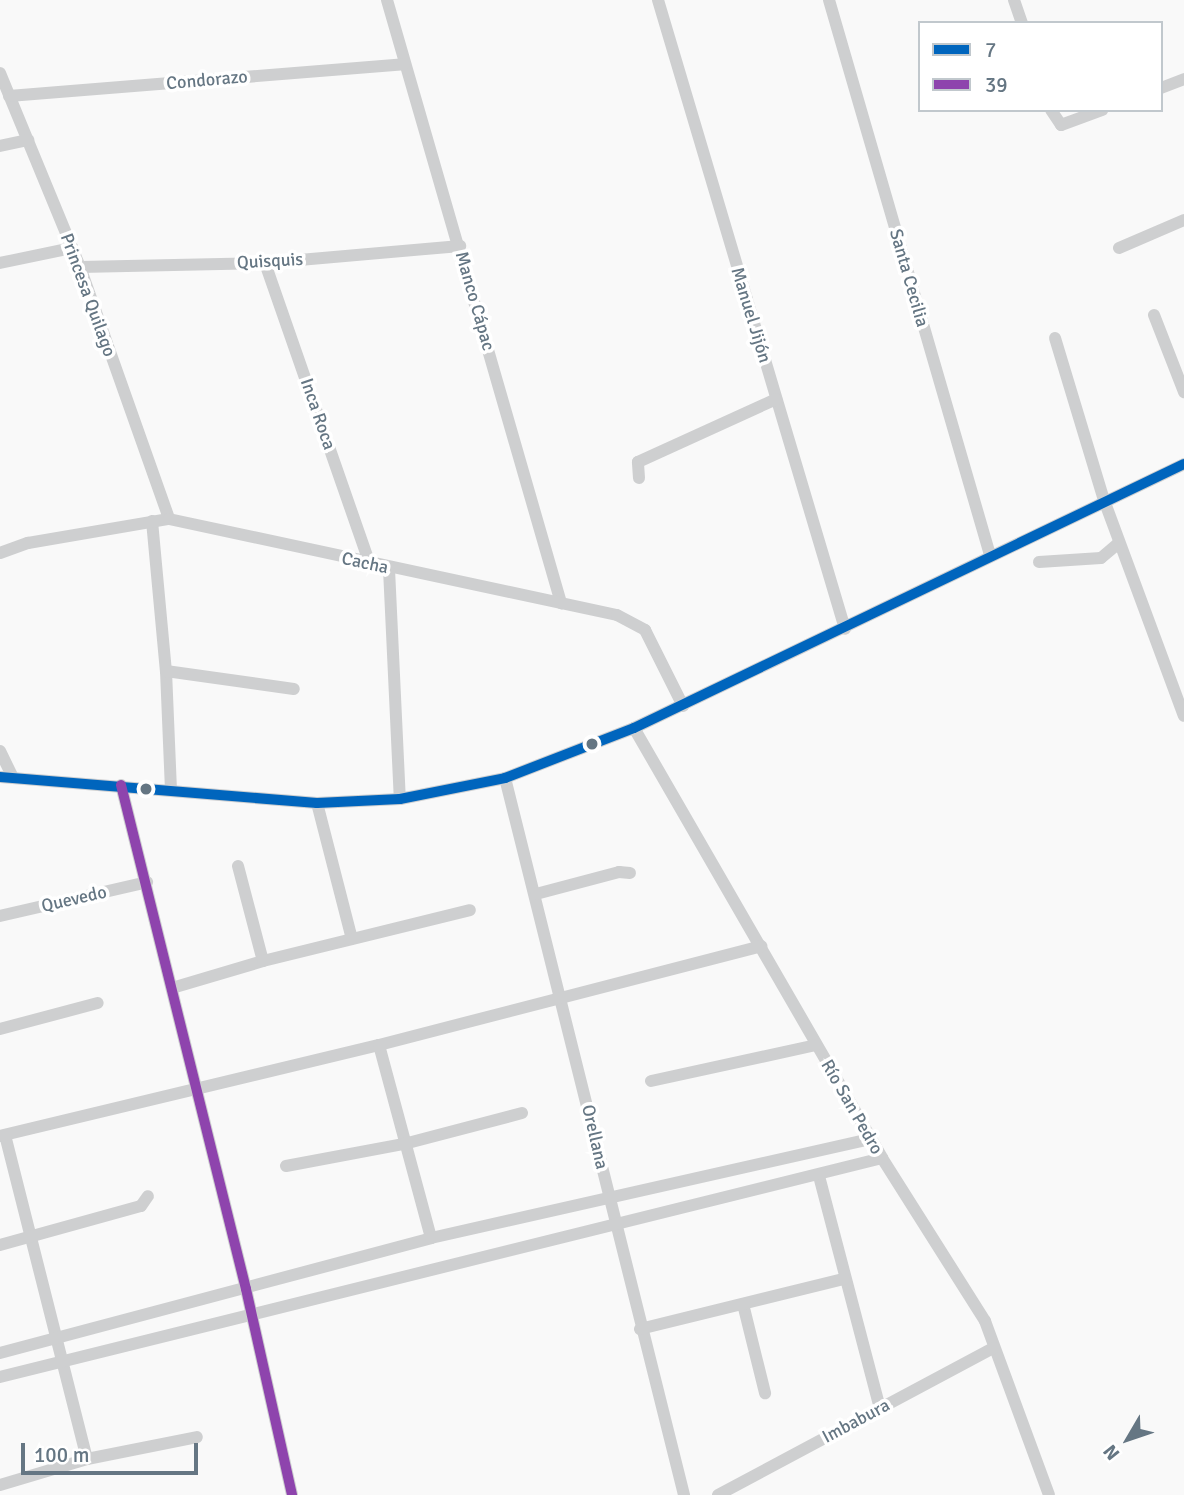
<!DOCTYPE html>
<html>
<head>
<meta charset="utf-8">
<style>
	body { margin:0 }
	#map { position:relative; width:1184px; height:1495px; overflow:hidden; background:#f9f9f9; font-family:Signika,sans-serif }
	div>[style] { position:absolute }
	.minor>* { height:12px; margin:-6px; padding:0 6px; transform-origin:6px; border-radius:6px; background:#cecfd0 }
	.bus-1>* { height:10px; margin:-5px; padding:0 5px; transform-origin:5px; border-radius:5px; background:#0065bd }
	.bus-2>* { height:10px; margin:-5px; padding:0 5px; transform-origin:5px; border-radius:5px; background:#8e44ad }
	.dots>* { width:19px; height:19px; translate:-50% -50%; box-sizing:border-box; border:4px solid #fff; border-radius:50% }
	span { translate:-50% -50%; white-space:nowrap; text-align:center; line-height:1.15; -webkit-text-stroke:7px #fff; paint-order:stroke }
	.street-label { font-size:18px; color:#657683 }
	.legend { position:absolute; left:918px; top:21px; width:245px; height:91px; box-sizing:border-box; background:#fff; border:2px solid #c1c8cd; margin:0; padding:9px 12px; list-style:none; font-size:21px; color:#657683 }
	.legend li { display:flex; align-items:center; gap:14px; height:35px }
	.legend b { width:35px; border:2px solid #c1c8cd }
	.north { position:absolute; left:1093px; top:1404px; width:70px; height:70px; -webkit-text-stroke:5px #fff; paint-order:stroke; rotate:231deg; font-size:19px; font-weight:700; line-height:28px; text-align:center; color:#657683 }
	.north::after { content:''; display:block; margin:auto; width:24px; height:32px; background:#657683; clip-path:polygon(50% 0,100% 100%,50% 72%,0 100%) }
	.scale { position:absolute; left:21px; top:1443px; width:177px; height:32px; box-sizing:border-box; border:4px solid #657683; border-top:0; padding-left:9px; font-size:21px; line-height:24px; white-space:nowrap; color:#657683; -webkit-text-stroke:5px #fff; paint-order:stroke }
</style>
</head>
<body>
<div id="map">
	<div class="minor">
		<div style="left:387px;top:0;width:628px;rotate:73.9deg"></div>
		<div style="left:658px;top:0;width:656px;rotate:73.44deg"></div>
		<div style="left:829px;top:0;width:578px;rotate:73.82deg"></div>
		<div style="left:1014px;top:0;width:24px;rotate:71deg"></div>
		<div style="left:0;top:73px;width:210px;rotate:67.6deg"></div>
		<div style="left:80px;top:267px;width:267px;rotate:70.5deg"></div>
		<div style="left:1161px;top:88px;width:25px;rotate:-21deg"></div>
		<div style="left:9px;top:96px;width:396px;rotate:-4.6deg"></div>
		<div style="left:1051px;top:110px;width:18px;rotate:56deg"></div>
		<div style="left:1061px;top:125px;width:44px;rotate:-20.1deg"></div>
		<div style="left:0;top:146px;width:29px;rotate:-12deg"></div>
		<div style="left:1119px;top:248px;width:71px;rotate:-23.3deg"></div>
		<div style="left:0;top:263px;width:74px;rotate:-11.8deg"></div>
		<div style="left:265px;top:263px;width:319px;rotate:70.8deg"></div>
		<div style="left:80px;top:267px;width:185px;rotate:-1.2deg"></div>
		<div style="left:265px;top:263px;width:196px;rotate:-5deg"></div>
		<div style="left:1154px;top:315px;width:83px;rotate:68.7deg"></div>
		<div style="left:1055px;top:338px;width:169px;rotate:73.2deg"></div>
		<div style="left:1104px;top:500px;width:230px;rotate:69.7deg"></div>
		<div style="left:639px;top:478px;width:16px;rotate:-94deg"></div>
		<div style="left:638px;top:462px;width:152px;rotate:-24.5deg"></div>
		<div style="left:152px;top:521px;width:151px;rotate:84.7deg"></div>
		<div style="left:166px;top:671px;width:119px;rotate:87.6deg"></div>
		<div style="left:0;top:553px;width:30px;rotate:-20deg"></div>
		<div style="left:28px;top:543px;width:143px;rotate:-9.7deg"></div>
		<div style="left:169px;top:519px;width:458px;rotate:12.1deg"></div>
		<div style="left:617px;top:615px;width:32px;rotate:28deg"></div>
		<div style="left:645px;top:630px;width:85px;rotate:63.4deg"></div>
		<div style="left:1039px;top:562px;width:62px;rotate:-3.7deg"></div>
		<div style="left:1101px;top:558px;width:23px;rotate:-40deg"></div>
		<div style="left:389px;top:569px;width:230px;rotate:87.3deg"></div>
		<div style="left:166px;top:671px;width:129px;rotate:8deg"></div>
		<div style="left:634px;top:728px;width:496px;rotate:60deg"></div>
		<div style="left:882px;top:1158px;width:193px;rotate:57.7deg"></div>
		<div style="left:985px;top:1321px;width:185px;rotate:69.8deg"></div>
		<div style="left:0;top:751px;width:30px;rotate:64deg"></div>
		<div style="left:0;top:777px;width:318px;rotate:4.7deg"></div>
		<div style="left:317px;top:803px;width:83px;rotate:-2.8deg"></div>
		<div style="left:400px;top:799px;width:107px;rotate:-11.3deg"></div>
		<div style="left:505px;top:778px;width:138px;rotate:-21.2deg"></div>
		<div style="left:634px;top:728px;width:610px;rotate:-25.64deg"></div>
		<div style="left:505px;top:778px;width:739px;rotate:75.98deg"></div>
		<div style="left:121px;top:785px;width:519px;rotate:76.07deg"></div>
		<div style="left:246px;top:1289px;width:211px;rotate:77.4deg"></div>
		<div style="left:317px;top:803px;width:140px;rotate:75.6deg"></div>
		<div style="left:238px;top:866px;width:98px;rotate:75.3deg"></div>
		<div style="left:536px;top:894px;width:86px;rotate:-14.8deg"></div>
		<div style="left:619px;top:872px;width:11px;rotate:5deg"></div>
		<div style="left:0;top:916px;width:151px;rotate:-13deg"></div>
		<div style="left:172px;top:988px;width:95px;rotate:-16.5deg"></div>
		<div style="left:263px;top:961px;width:213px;rotate:-13.8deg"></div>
		<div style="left:0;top:1029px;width:101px;rotate:-14.9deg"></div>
		<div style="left:379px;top:1045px;width:200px;rotate:74.9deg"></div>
		<div style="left:651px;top:1081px;width:169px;rotate:-12.3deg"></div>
		<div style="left:5px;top:1135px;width:334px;rotate:75.8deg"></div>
		<div style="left:0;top:1136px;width:390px;rotate:-13.5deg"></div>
		<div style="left:379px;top:1045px;width:395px;rotate:-14.5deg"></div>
		<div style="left:286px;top:1166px;width:120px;rotate:-10.6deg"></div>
		<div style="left:404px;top:1144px;width:122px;rotate:-14.7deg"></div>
		<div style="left:819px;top:1176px;width:240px;rotate:75.3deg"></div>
		<div style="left:0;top:1245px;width:146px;rotate:-15.5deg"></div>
		<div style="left:141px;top:1206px;width:12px;rotate:-55deg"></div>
		<div style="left:743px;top:1304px;width:92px;rotate:76.1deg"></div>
		<div style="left:640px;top:1329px;width:210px;rotate:-13.8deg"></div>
		<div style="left:0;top:1353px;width:446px;rotate:-14.9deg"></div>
		<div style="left:431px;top:1238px;width:452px;rotate:-12.7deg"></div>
		<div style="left:0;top:1377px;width:909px;rotate:-13.94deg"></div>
		<div style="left:0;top:1485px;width:91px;rotate:-16.6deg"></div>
		<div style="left:87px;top:1459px;width:112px;rotate:-11.3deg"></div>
		<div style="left:718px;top:1495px;width:312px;rotate:-28.1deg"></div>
	</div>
	<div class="bus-1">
		<div style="left:0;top:777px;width:318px;rotate:4.7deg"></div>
		<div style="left:317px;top:803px;width:83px;rotate:-2.8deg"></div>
		<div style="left:400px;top:799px;width:107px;rotate:-11.3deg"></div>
		<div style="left:505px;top:778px;width:138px;rotate:-21.2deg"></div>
		<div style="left:634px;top:728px;width:610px;rotate:-25.64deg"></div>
	</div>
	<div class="bus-2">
		<div style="left:121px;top:785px;width:519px;rotate:76.07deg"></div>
		<div style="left:246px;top:1289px;width:211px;rotate:77.4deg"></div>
	</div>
	<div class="dots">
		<div style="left:592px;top:744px;background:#657683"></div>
		<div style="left:146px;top:789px;background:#657683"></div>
	</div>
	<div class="street-label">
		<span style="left:207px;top:80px;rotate:-5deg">Condorazo</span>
		<span style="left:270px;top:261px;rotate:-3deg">Quisquis</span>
		<span style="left:909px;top:278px;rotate:74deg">Santa Cecilia</span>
		<span style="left:88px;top:295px;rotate:70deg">Princesa Quilago</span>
		<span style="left:475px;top:301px;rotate:74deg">Manco Cápac</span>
		<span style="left:751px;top:315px;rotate:73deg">Manuel Jijón</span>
		<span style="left:318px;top:414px;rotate:71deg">Inca Roca</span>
		<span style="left:365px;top:563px;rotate:12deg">Cacha</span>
		<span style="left:74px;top:899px;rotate:-13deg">Quevedo</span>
		<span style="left:852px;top:1107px;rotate:60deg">Río San Pedro</span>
		<span style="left:595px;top:1137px;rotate:77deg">Orellana</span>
		<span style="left:856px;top:1421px;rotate:-28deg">Imbabura</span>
	</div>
	<ul class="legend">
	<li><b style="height:9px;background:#0065bd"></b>7</li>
	<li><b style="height:9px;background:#8e44ad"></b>39</li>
	</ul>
	<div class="north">N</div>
	<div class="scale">100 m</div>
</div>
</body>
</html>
